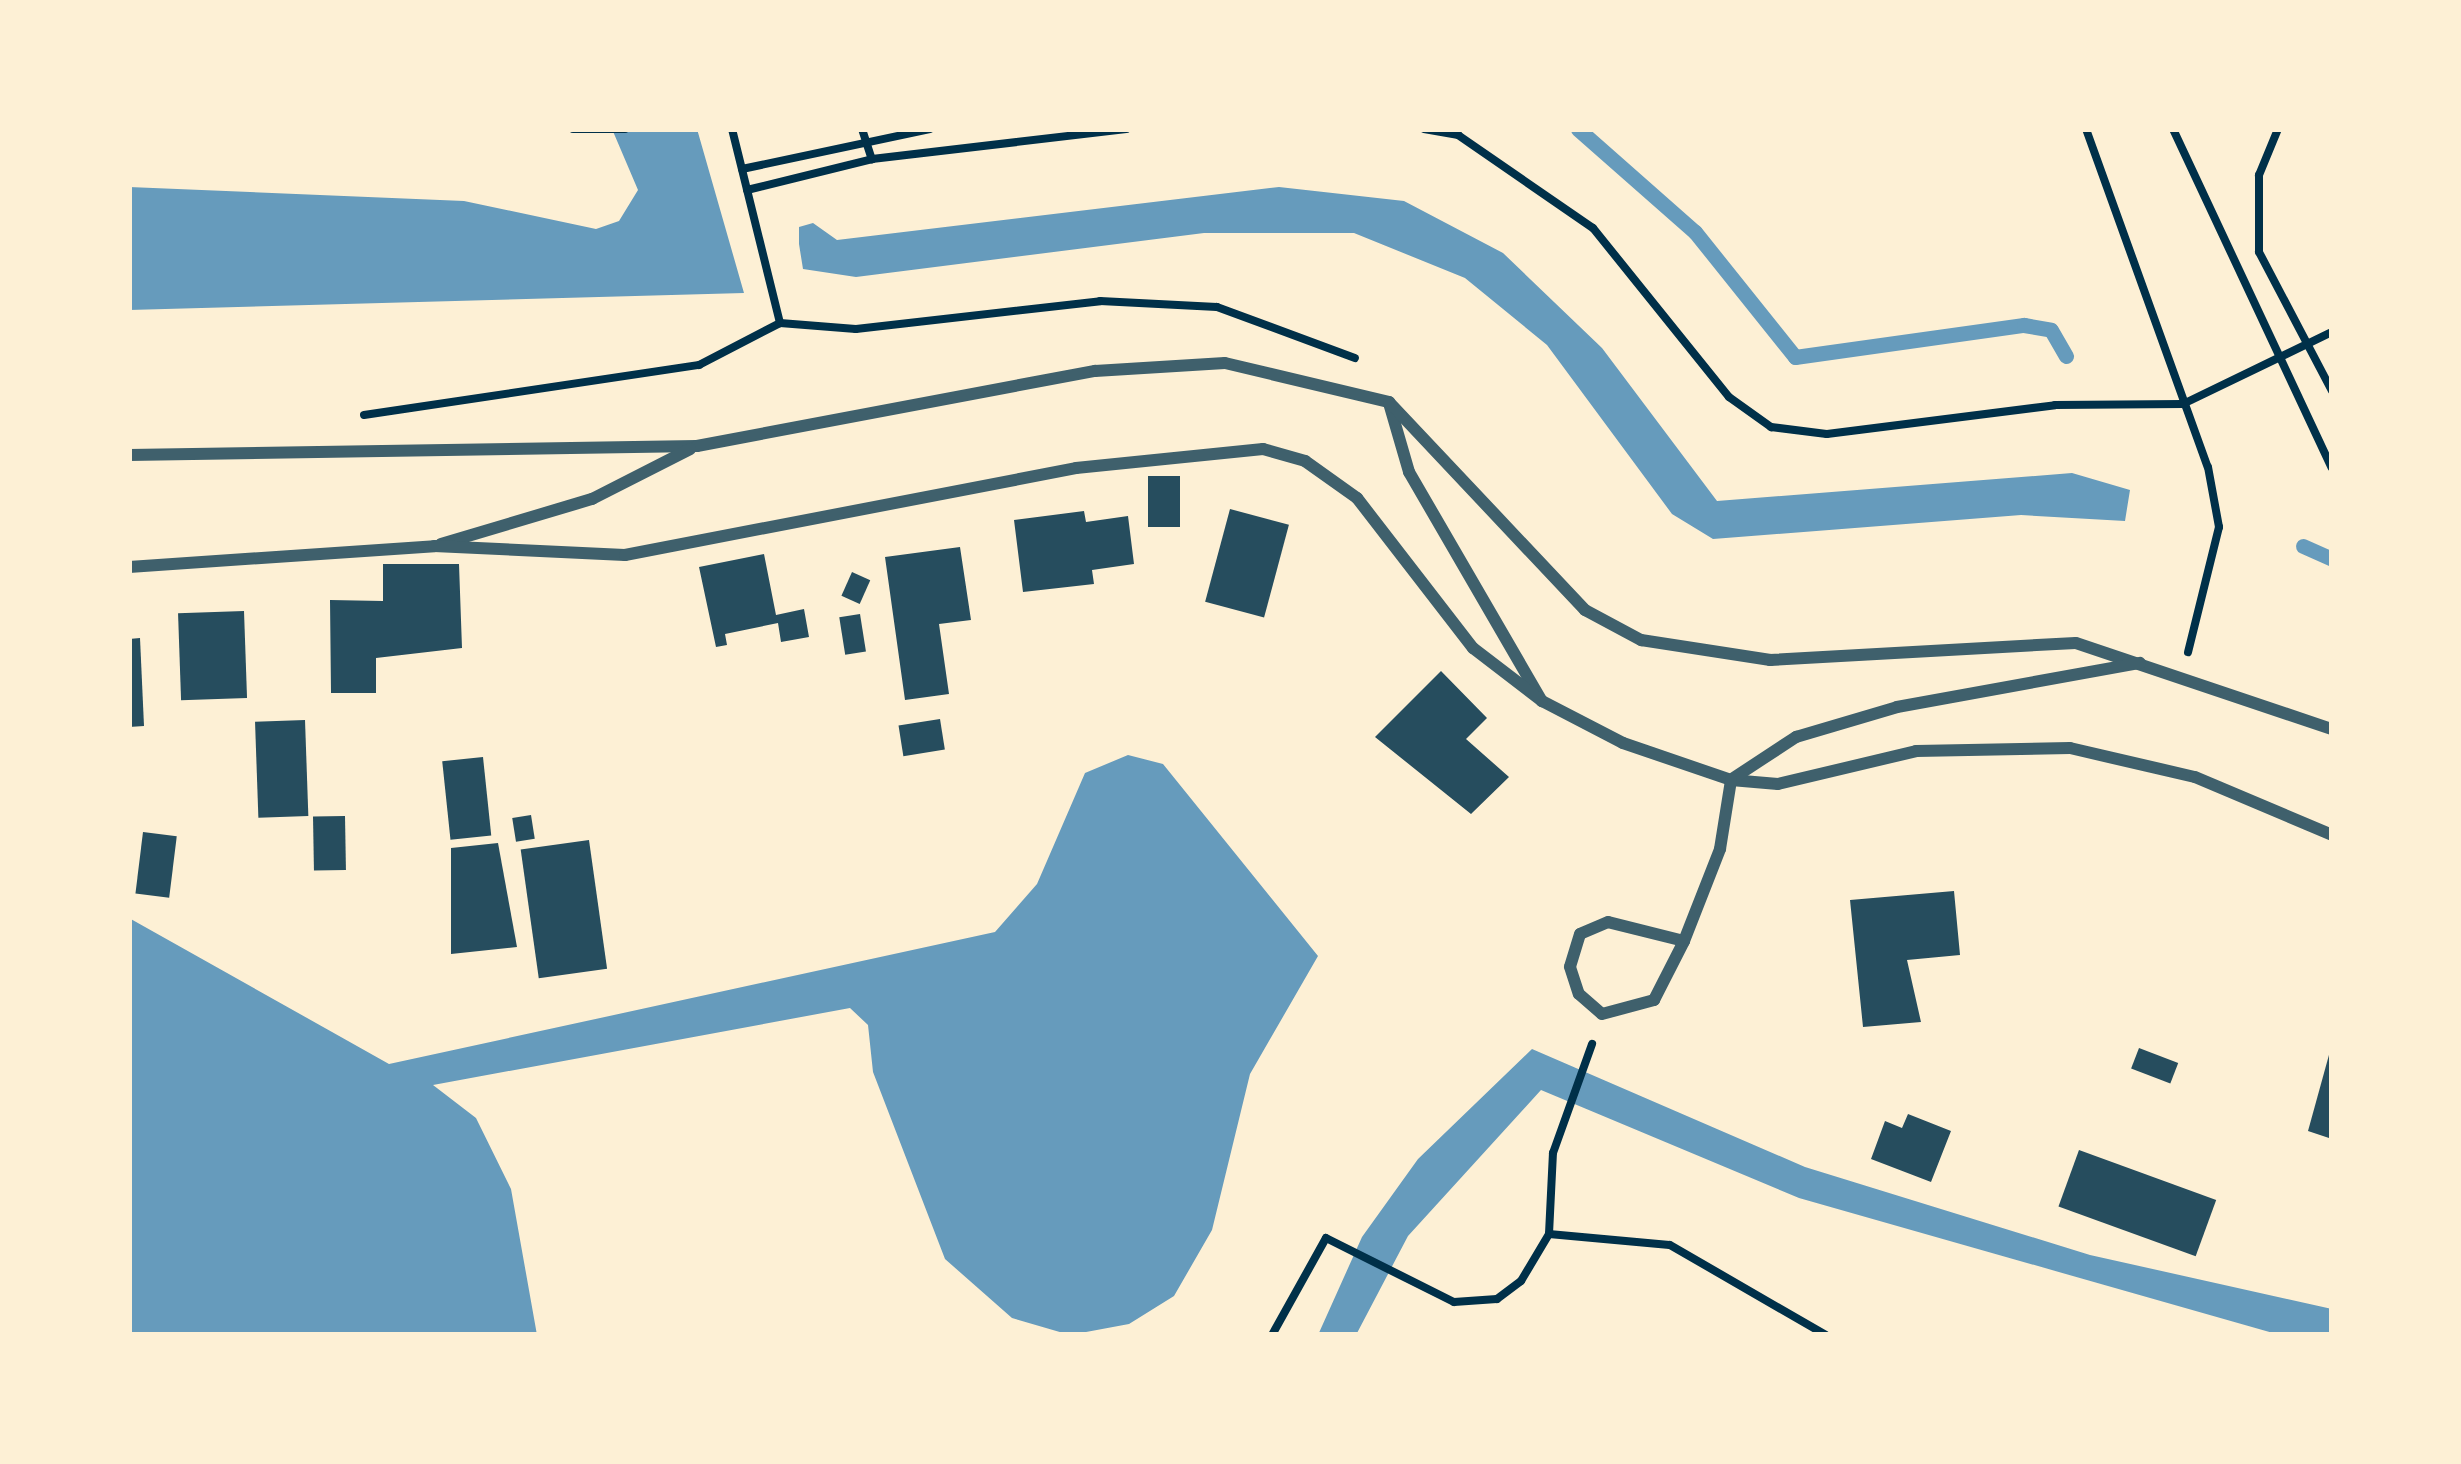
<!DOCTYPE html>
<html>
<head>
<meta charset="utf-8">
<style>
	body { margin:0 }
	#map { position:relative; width:2461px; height:1464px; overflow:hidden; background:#fdf0d5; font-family:Figtree,sans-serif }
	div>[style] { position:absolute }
	.water>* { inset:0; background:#669bbc }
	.stream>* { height:15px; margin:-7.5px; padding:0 7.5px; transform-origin:7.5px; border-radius:7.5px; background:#669bbc }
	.building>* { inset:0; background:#264d5e; transform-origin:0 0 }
	.path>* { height:8px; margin:-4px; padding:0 4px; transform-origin:4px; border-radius:4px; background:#003049 }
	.minor>* { height:12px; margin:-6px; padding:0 6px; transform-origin:6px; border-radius:6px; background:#3f606c }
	span { translate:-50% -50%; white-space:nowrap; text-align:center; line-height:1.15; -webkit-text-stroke:12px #fdf0d5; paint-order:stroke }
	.frame { position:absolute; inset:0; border:132px solid #fdf0d5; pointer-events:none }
</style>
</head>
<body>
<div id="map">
	<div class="water">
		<div style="clip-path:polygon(612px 129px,697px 129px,744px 293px,129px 310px,129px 187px,464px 201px,596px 229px,619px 221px,638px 190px)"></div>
		<div style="clip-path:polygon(1279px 187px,1404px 201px,1503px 253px,1602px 348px,1717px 501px,2072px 473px,2130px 490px,2125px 521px,2021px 515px,1713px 539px,1672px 514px,1547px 345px,1465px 278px,1354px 233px,1204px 233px,856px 277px,803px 269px,799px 244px,799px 227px,813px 223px,837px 240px)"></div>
		<div style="clip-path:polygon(1128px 755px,1163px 764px,1318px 956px,1250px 1074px,1212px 1230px,1174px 1296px,1129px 1324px,1070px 1335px,1012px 1318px,945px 1259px,873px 1072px,868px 1025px,850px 1008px,433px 1085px,476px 1118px,511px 1189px,537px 1335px,129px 1335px,129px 918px,389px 1064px,995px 932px,1037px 884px,1085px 773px)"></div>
		<div style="clip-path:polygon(1532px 1049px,1805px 1167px,2090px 1255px,2332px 1309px,2332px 1335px,2280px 1335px,1799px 1198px,1541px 1090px,1408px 1236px,1356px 1335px,1318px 1335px,1362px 1237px,1418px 1159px)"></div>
	</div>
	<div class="stream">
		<div style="left:1578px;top:129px;width:156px;rotate:41.4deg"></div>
		<div style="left:1695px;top:232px;width:160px;rotate:51.3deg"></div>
		<div style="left:1795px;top:357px;width:231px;rotate:-8deg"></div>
		<div style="left:2024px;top:325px;width:27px;rotate:10deg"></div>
		<div style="left:2051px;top:330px;width:30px;rotate:60deg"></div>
		<div style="left:2303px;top:546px;width:32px;rotate:24deg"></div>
	</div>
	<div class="building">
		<div style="left:1180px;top:476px;width:51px;height:32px;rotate:90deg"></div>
		<div style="left:1230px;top:509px;width:61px;height:96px;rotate:15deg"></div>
		<div style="clip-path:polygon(1084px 511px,1086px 522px,1128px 516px,1134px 564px,1092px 570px,1094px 584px,1023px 592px,1014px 520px)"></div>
		<div style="clip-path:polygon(960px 547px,971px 620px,939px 624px,949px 694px,905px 700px,885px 557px)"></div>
		<div style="clip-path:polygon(764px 554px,776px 615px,804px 609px,809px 637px,781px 642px,778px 623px,725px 634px,727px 645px,716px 647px,699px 567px)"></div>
		<div style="clip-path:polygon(383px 564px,459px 564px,462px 648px,376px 658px,376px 693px,331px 693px,330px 600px,383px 601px)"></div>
		<div style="left:852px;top:572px;width:20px;height:26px;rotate:24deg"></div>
		<div style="left:244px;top:611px;width:87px;height:66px;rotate:88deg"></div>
		<div style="left:860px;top:614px;width:38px;height:21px;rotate:81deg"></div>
		<div style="clip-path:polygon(140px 638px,144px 726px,129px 727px,129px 639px)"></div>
		<div style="clip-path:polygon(1441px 671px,1487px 718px,1466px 739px,1509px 777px,1471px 814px,1375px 737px)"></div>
		<div style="left:940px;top:719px;width:31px;height:42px;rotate:81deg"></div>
		<div style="left:305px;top:720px;width:96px;height:50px;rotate:88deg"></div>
		<div style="left:483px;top:757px;width:79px;height:41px;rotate:84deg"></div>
		<div style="left:531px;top:815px;width:24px;height:19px;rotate:81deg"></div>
		<div style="left:345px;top:816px;width:54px;height:32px;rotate:89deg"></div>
		<div style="left:143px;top:832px;width:34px;height:62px;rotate:7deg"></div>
		<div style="left:589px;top:840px;width:130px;height:69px;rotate:82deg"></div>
		<div style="clip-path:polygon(498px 843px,517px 947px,451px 954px,451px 848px)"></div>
		<div style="clip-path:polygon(1954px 891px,1960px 955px,1907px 960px,1921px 1022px,1863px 1027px,1850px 900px)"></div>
		<div style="clip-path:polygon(2332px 1044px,2332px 1139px,2308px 1131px)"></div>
		<div style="left:2139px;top:1048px;width:42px;height:22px;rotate:21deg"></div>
		<div style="clip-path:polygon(1908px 1114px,1951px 1131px,1931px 1182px,1871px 1159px,1885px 1121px,1902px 1128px)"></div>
		<div style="left:2079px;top:1150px;width:146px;height:60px;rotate:20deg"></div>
	</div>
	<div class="path">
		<div style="left:573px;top:129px;width:52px"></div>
		<div style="left:732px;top:129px;width:200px;rotate:76.1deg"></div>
		<div style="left:780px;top:323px;width:76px;rotate:4.5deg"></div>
		<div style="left:856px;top:329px;width:246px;rotate:-6.5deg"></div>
		<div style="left:1100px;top:301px;width:117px;rotate:2.9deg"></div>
		<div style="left:1217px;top:307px;width:147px;rotate:20.3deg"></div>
		<div style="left:862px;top:129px;width:32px;rotate:72deg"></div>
		<div style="left:1424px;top:129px;width:35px;rotate:10deg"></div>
		<div style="left:1458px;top:135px;width:164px;rotate:34.6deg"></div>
		<div style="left:1593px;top:228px;width:217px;rotate:51.2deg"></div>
		<div style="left:1729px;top:397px;width:52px;rotate:35.5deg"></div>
		<div style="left:1771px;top:427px;width:56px;rotate:7.1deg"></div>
		<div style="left:1827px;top:434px;width:230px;rotate:-7.2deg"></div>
		<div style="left:2055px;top:405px;width:128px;rotate:-0.4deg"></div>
		<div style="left:2183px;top:404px;width:165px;rotate:-25.8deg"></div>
		<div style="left:2086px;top:129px;width:359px;rotate:70.2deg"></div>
		<div style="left:2208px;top:467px;width:61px;rotate:79.6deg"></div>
		<div style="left:2219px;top:527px;width:129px;rotate:103.9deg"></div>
		<div style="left:2173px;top:129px;width:374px;rotate:64.9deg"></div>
		<div style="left:2278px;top:129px;width:50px;rotate:112.4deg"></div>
		<div style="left:2259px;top:175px;width:77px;rotate:90deg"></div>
		<div style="left:2259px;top:252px;width:157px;rotate:62.3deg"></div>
		<div style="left:742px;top:169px;width:192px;rotate:-12deg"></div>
		<div style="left:747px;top:190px;width:129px;rotate:-13.9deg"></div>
		<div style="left:872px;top:159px;width:256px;rotate:-6.7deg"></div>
		<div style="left:364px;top:415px;width:339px;rotate:-8.5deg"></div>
		<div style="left:699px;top:365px;width:91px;rotate:-27.4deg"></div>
		<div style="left:1549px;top:1234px;width:121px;rotate:5.2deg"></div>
		<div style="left:1670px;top:1245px;width:180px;rotate:30deg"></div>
		<div style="left:1272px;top:1335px;width:111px;rotate:-60.9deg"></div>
		<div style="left:1326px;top:1238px;width:143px;rotate:26.6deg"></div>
		<div style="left:1454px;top:1302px;width:43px;rotate:-4deg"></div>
		<div style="left:1497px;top:1299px;width:30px;rotate:-37deg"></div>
		<div style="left:1521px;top:1281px;width:55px;rotate:-59.2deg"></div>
		<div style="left:1549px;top:1234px;width:81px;rotate:-87.2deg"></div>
		<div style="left:1553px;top:1153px;width:116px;rotate:-70.3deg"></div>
	</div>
	<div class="minor">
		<div style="left:1389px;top:403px;width:72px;rotate:73.8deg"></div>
		<div style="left:1409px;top:472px;width:265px;rotate:59.9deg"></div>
		<div style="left:1542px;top:701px;width:91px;rotate:27.4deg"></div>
		<div style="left:1623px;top:743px;width:114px;rotate:18.9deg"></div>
		<div style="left:1731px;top:780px;width:47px;rotate:4.9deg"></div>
		<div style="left:1778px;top:784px;width:142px;rotate:-13.4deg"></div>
		<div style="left:1916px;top:751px;width:154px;rotate:-1.1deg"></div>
		<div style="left:2070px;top:748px;width:128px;rotate:13.1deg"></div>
		<div style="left:2195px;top:777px;width:149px;rotate:22.9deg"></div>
		<div style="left:129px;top:455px;width:568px;rotate:-0.91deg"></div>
		<div style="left:697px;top:446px;width:405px;rotate:-10.7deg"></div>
		<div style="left:1095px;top:371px;width:130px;rotate:-3.5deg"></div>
		<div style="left:1225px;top:363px;width:169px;rotate:13.4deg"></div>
		<div style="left:1389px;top:402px;width:286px;rotate:46.7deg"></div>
		<div style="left:1585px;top:610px;width:64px;rotate:28.2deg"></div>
		<div style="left:1641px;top:640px;width:131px;rotate:8.8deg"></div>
		<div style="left:1770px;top:660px;width:306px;rotate:-3.2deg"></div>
		<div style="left:2076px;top:643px;width:270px;rotate:18.6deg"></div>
		<div style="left:441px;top:544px;width:158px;rotate:-16.6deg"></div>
		<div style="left:592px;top:499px;width:110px;rotate:-27deg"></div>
		<div style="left:129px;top:567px;width:306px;rotate:-3.9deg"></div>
		<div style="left:434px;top:546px;width:191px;rotate:2.7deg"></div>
		<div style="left:625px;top:555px;width:459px;rotate:-10.9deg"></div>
		<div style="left:1076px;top:468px;width:188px;rotate:-5.8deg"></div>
		<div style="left:1263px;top:449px;width:44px;rotate:15.9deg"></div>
		<div style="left:1305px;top:461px;width:64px;rotate:35.4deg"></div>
		<div style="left:1357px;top:498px;width:190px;rotate:52.3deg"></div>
		<div style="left:1473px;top:648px;width:87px;rotate:37.5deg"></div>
		<div style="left:1732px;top:779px;width:77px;rotate:-33.3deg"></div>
		<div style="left:1796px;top:737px;width:105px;rotate:-16.5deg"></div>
		<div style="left:1897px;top:707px;width:247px;rotate:-10.3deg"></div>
		<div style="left:1684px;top:941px;width:78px;rotate:-166deg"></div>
		<div style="left:1608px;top:922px;width:30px;rotate:157deg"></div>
		<div style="left:1580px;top:934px;width:34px;rotate:107deg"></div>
		<div style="left:1570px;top:967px;width:28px;rotate:72deg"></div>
		<div style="left:1579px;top:994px;width:30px;rotate:41deg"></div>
		<div style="left:1602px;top:1014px;width:54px;rotate:-15.1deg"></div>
		<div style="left:1654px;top:1000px;width:66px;rotate:-63deg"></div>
		<div style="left:1684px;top:941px;width:99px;rotate:-68.6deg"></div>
		<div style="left:1720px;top:849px;width:70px;rotate:-80.9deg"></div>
	</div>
	<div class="frame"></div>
</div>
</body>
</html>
